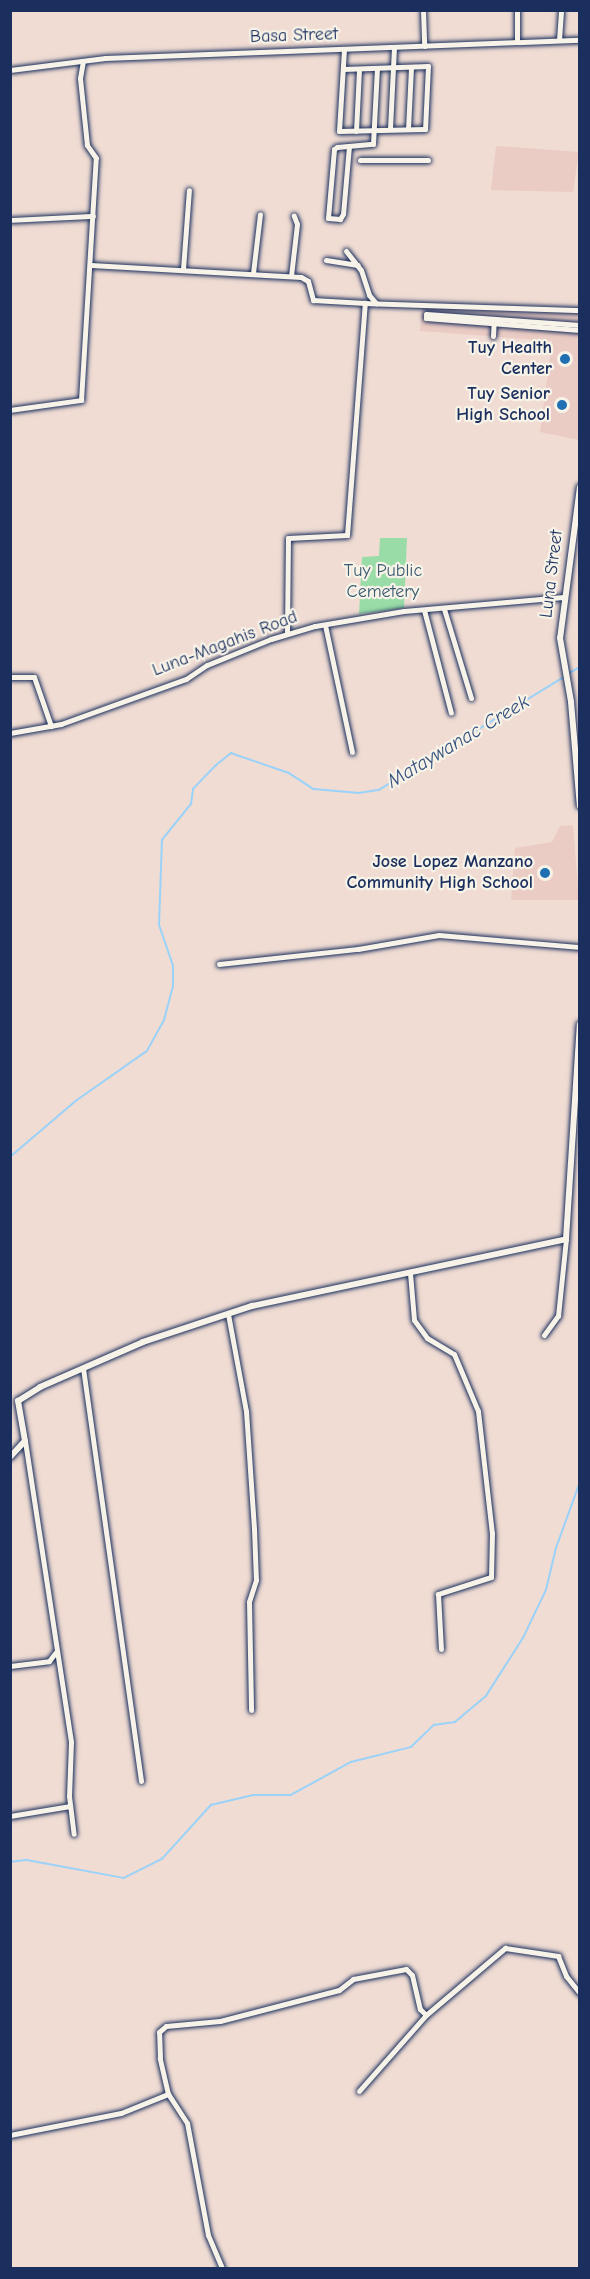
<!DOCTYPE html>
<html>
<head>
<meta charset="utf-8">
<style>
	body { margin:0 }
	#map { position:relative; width:590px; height:2279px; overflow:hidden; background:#f0dcd3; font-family:"Comic Neue",sans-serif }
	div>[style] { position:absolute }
	.built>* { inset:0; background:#ebccc4 }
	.green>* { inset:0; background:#99dca7 }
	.stream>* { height:1.5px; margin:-0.75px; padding:0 0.75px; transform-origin:0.75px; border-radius:0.75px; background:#9ad2f9 }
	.roads { filter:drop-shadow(0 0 2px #1b2f5e) drop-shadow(0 0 2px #1b2f5e) }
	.minor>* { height:5px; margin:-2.5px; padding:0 2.5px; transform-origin:2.5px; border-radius:2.5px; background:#f7f3e8 }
	.tertiary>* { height:6px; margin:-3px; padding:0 3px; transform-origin:3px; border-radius:3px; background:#f7f3e8 }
	.dots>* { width:16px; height:16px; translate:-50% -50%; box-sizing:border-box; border:3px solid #f7f3e8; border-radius:50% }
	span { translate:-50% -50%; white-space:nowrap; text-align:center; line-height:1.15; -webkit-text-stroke:4.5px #f7f3e8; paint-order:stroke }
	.street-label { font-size:18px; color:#1b2f5e }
	.poi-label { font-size:18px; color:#1b2f5e; font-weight:700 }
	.right { translate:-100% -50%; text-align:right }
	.park-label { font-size:18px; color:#3a5a70 }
	.water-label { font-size:20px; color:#34507d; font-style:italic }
	.frame { position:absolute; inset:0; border:12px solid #1b2f5e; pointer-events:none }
</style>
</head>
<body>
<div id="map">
	<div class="built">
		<div style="clip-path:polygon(496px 146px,579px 152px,573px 192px,491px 190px)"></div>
		<div style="clip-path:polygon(422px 306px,579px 312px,579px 440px,540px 432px,552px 341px,420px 331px)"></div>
		<div style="clip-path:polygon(573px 825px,579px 900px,511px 900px,515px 848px,552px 842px,560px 826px)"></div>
	</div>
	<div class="green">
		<div style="clip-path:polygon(380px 538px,407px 538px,404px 608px,359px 614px,362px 557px,379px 556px)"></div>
	</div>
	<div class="stream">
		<div style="left:568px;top:674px;width:14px;rotate:-30deg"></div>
		<div style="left:10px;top:1157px;width:88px;rotate:-40.4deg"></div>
		<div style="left:77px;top:1100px;width:85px;rotate:-35deg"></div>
		<div style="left:147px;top:1051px;width:35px;rotate:-61deg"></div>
		<div style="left:164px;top:1020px;width:34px;rotate:-75deg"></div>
		<div style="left:173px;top:987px;width:21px;rotate:-90deg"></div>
		<div style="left:173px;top:966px;width:43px;rotate:-108.9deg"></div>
		<div style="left:159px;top:925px;width:85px;rotate:-88deg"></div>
		<div style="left:162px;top:840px;width:46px;rotate:-51.1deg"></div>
		<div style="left:191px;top:804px;width:15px;rotate:-82deg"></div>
		<div style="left:193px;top:789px;width:32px;rotate:-46deg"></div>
		<div style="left:215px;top:766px;width:21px;rotate:-39deg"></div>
		<div style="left:231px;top:753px;width:61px;rotate:19deg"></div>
		<div style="left:289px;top:773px;width:30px;rotate:33deg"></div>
		<div style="left:314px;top:789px;width:45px;rotate:5.1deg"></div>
		<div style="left:359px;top:793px;width:20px;rotate:-9deg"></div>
		<div style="left:379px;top:790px;width:217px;rotate:-31.4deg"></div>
		<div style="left:10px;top:1862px;width:17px;rotate:-7deg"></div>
		<div style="left:27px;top:1860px;width:99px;rotate:10.5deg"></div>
		<div style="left:124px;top:1878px;width:42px;rotate:-26.6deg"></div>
		<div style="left:162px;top:1859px;width:73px;rotate:-47.8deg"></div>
		<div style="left:211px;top:1805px;width:43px;rotate:-13.4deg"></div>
		<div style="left:253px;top:1795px;width:38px"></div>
		<div style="left:291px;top:1795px;width:68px;rotate:-28.8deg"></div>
		<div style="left:351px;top:1762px;width:62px;rotate:-14deg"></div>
		<div style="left:411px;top:1747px;width:32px;rotate:-44deg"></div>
		<div style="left:434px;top:1725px;width:21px;rotate:-8deg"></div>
		<div style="left:455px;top:1722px;width:40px;rotate:-40deg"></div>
		<div style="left:486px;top:1696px;width:69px;rotate:-57.5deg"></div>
		<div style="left:523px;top:1638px;width:53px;rotate:-64.4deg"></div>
		<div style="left:546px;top:1590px;width:43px;rotate:-76.6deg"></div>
		<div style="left:556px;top:1548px;width:70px;rotate:-70deg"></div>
	</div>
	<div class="roads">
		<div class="minor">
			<div style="left:423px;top:10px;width:36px;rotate:88deg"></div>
			<div style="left:517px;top:10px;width:31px;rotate:90deg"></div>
			<div style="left:559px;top:40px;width:30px;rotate:-86deg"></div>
			<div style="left:343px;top:69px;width:85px;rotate:-2deg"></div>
			<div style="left:428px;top:66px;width:63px;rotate:92.7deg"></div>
			<div style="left:425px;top:129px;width:86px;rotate:178.7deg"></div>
			<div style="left:339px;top:131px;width:82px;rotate:-86.5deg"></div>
			<div style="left:10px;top:70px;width:96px;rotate:-7.2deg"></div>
			<div style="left:105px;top:58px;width:475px;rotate:-2.2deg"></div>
			<div style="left:390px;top:129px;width:81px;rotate:-87.2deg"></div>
			<div style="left:408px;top:129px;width:62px;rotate:-87.2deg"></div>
			<div style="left:356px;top:131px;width:62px;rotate:-87.2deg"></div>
			<div style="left:349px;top:146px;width:68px;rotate:95deg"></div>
			<div style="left:343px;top:214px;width:6px;rotate:121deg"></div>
			<div style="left:340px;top:219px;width:12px;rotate:-175deg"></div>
			<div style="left:328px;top:218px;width:69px;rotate:-85deg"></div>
			<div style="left:334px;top:149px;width:4px;rotate:-34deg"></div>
			<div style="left:337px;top:147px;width:36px;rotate:-5deg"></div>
			<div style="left:373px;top:144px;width:76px;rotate:-87deg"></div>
			<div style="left:360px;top:160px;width:68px"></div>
			<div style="left:10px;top:220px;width:83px;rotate:-2.8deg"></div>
			<div style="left:346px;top:251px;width:24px;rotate:52deg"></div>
			<div style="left:361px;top:270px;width:26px;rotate:72deg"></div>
			<div style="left:369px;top:295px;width:11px;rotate:49deg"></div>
			<div style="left:326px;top:260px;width:32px;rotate:9deg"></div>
			<div style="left:91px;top:265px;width:210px;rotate:3.3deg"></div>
			<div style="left:301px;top:277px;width:8px;rotate:30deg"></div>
			<div style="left:308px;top:281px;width:20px;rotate:75deg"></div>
			<div style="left:313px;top:300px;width:52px;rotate:3.3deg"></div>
			<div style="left:183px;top:269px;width:79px;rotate:-85.7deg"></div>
			<div style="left:253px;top:273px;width:59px;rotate:-83.2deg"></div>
			<div style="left:291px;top:276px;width:52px;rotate:-83.4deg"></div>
			<div style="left:297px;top:224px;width:9px;rotate:-111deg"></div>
			<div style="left:580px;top:325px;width:154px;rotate:-175.9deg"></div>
			<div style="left:426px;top:314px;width:4px;rotate:90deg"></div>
			<div style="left:426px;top:318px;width:154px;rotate:4.5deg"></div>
			<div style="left:493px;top:336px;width:17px;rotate:-87deg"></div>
			<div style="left:10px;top:410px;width:72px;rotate:-8deg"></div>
			<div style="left:81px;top:400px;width:242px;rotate:-86.5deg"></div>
			<div style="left:96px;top:158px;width:16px;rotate:-125deg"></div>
			<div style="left:87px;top:145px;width:67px;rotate:-96deg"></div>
			<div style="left:80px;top:78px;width:17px;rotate:-80deg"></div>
			<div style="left:444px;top:609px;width:93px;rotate:73.1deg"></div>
			<div style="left:424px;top:610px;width:106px;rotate:75.3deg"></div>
			<div style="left:325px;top:625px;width:130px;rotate:78deg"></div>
			<div style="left:287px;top:633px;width:95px;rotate:-89.4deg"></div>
			<div style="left:288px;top:538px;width:59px;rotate:-2.9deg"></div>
			<div style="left:347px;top:535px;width:233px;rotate:-85.6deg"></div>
			<div style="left:365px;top:303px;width:215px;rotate:1.9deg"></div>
			<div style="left:10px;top:677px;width:24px"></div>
			<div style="left:34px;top:677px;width:52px;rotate:70.9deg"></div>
			<div style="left:10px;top:733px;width:52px;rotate:-10deg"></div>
			<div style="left:61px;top:724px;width:133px;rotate:-19.8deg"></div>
			<div style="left:186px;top:679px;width:25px;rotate:-34deg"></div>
			<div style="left:207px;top:665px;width:69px;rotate:-22.1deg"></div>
			<div style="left:271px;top:639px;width:46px;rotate:-16.5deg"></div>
			<div style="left:315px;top:626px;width:90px;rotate:-9.6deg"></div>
			<div style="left:404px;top:611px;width:160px;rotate:-5deg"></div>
			<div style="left:219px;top:964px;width:140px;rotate:-6.2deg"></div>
			<div style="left:358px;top:949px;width:82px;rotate:-9.8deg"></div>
			<div style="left:439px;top:935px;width:142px;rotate:4.9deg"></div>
			<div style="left:410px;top:1273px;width:47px;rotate:85.1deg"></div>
			<div style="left:414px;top:1320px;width:22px;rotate:54deg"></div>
			<div style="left:427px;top:1338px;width:31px;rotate:31deg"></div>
			<div style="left:454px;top:1354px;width:62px;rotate:67.2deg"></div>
			<div style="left:478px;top:1411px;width:123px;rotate:83.5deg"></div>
			<div style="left:492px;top:1533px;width:44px;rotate:91.3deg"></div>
			<div style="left:491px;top:1577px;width:56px;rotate:162.2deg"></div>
			<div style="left:438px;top:1594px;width:55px;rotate:86.9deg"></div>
			<div style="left:228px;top:1314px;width:99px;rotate:79.5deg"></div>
			<div style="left:246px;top:1411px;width:118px;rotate:86.1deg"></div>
			<div style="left:254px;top:1529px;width:51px;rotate:87.8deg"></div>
			<div style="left:256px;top:1580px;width:23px;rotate:108deg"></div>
			<div style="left:249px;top:1602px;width:108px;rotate:88.9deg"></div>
			<div style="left:544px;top:1335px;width:24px;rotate:-54deg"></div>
			<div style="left:558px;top:1316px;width:77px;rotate:-84.1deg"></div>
			<div style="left:83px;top:1368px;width:417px;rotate:82deg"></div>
			<div style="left:25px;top:1441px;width:304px;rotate:81.3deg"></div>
			<div style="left:71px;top:1742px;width:54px;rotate:92.1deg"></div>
			<div style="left:69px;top:1796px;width:38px;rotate:83deg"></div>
			<div style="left:10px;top:1666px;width:39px;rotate:-7deg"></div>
			<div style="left:49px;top:1661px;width:11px;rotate:-52deg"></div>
			<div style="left:10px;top:1816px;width:61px;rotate:-9.5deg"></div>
			<div style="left:359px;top:2091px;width:101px;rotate:-48.6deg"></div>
			<div style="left:426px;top:2015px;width:104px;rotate:-40.3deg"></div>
			<div style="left:505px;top:1948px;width:54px;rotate:8.6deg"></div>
			<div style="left:558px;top:1956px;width:22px;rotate:68deg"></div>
			<div style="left:566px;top:1976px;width:22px;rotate:51deg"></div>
			<div style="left:10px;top:2135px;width:113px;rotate:-11.2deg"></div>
			<div style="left:121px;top:2113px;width:51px;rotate:-22deg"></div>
			<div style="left:222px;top:2268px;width:36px;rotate:-113deg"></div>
			<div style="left:208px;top:2235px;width:114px;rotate:-100.6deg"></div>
			<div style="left:187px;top:2123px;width:35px;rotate:-123deg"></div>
			<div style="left:168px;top:2094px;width:37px;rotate:-103deg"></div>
			<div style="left:160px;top:2058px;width:26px;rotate:-92deg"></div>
			<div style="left:159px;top:2032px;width:9px;rotate:-41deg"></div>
			<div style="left:166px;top:2026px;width:54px;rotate:-5.3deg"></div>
			<div style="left:220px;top:2021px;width:123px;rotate:-14.6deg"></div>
			<div style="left:339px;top:1990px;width:18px;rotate:-38deg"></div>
			<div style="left:353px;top:1979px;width:54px;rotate:-10.7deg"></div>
			<div style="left:406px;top:1969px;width:8px;rotate:45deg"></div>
			<div style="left:412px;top:1975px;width:35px;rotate:77deg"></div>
			<div style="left:420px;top:2009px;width:8px;rotate:45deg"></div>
		</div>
		<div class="tertiary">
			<div style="left:580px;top:487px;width:152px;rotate:97.5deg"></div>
			<div style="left:560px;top:638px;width:65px;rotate:80.2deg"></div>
			<div style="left:571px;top:702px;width:104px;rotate:85.1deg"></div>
			<div style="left:10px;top:1457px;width:22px;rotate:-47deg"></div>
			<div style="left:25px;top:1441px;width:41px;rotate:-99.9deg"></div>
			<div style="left:18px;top:1401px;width:26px;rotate:-32deg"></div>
			<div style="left:40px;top:1387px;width:112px;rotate:-23.6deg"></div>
			<div style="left:143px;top:1342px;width:115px;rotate:-18.3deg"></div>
			<div style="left:252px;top:1306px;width:321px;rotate:-12deg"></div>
			<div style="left:566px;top:1239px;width:215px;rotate:-86.3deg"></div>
		</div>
	</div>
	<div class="dots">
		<div style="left:565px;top:359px;background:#1f6fb2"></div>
		<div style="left:562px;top:405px;background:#1f6fb2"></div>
		<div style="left:545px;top:873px;background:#1f6fb2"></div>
	</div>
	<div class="street-label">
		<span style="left:294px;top:36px;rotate:-2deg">Basa Street</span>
		<span style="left:552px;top:574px;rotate:-83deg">Luna Street</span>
		<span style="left:225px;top:644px;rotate:-21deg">Luna-Magahis Road</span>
	</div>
	<div class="poi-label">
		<span class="right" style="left:552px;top:359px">Tuy Health<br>Center</span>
		<span class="right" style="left:550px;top:405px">Tuy Senior<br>High School</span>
		<span class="right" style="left:533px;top:873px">Jose Lopez Manzano<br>Community High School</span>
	</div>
	<div class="park-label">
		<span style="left:383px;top:582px">Tuy Public<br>Cemetery</span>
	</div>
	<div class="water-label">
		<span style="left:458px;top:741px;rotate:-31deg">Mataywanac Creek</span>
	</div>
	<div class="frame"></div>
</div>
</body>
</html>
